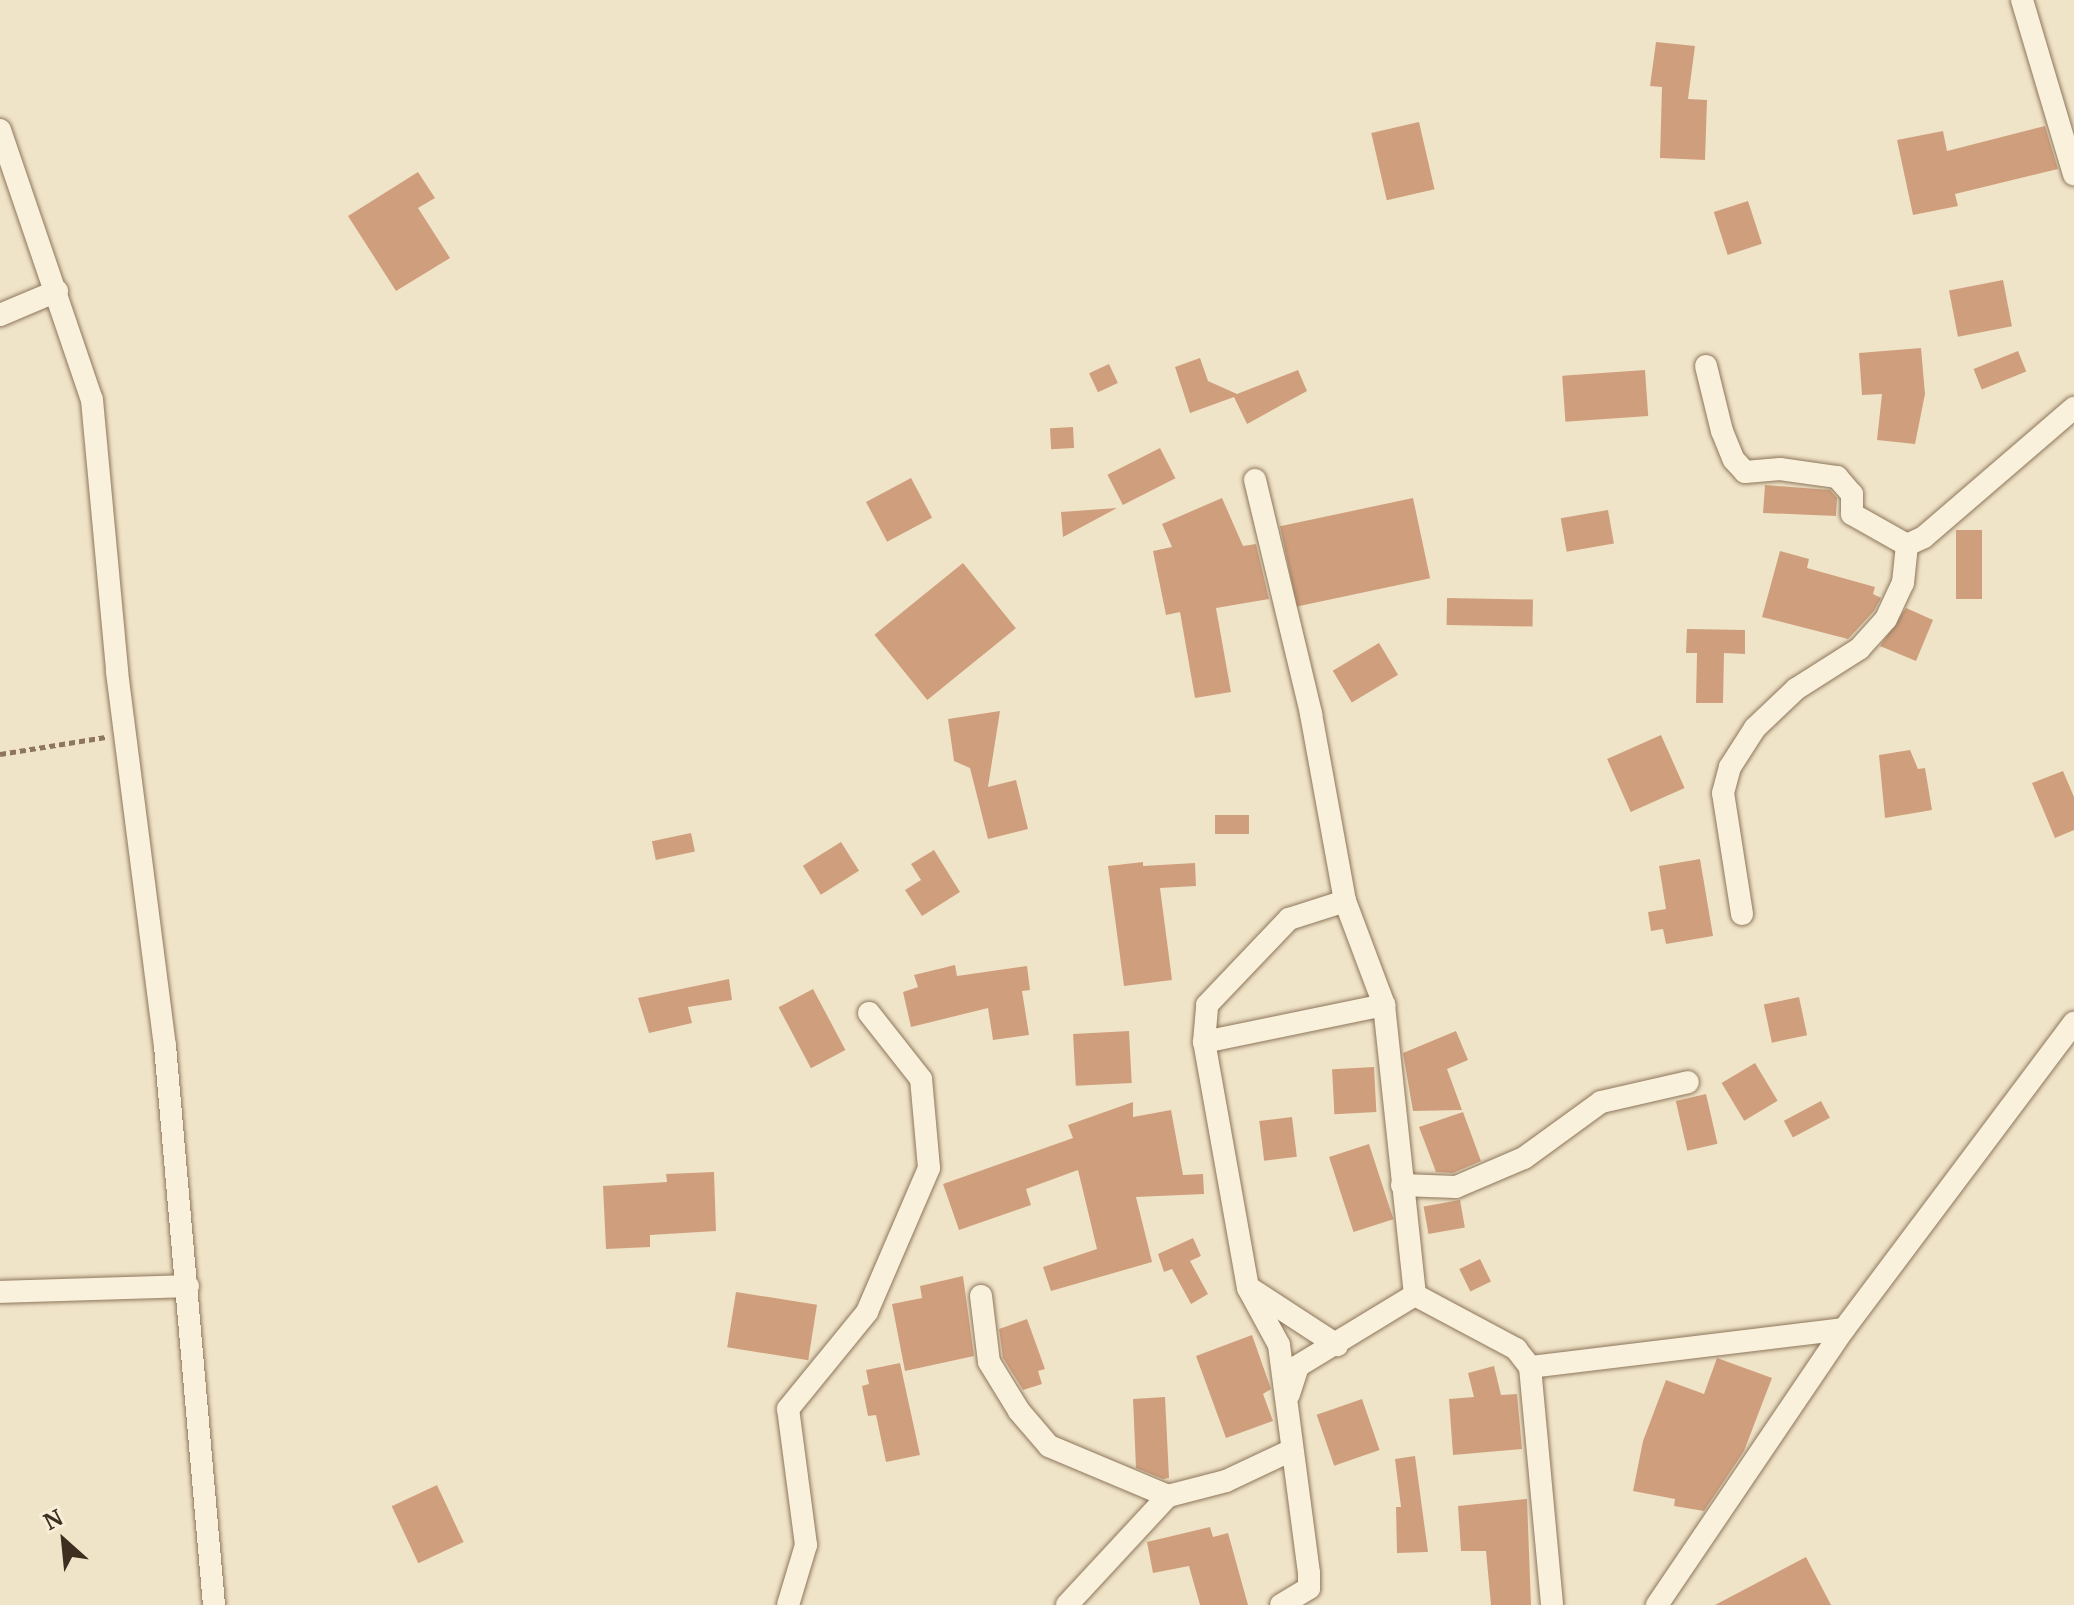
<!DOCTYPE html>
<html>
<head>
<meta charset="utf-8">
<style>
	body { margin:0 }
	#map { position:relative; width:2074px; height:1605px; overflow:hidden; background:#f0e4c8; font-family:Merriweather,serif }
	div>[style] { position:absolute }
	.building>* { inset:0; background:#cf9f7d; transform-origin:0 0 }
	.path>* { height:5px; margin-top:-2.5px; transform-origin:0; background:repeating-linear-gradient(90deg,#8d765c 0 6px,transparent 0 10px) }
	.roads { filter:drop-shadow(0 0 2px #8d765c) drop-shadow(0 0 2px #8d765c) }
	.minor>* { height:22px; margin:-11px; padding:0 11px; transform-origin:11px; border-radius:11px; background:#faf1dc }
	span { translate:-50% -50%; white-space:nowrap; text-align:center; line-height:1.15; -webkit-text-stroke:7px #f7eed8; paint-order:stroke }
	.north { position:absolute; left:24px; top:1501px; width:80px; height:80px; -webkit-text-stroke:6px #f7eed8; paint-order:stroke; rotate:333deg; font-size:22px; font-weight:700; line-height:32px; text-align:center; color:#3d2e20 }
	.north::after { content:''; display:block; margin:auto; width:28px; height:36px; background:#3d2e20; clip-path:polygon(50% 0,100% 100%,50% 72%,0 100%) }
</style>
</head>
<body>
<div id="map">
	<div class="building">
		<div style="clip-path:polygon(1656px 42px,1695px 46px,1688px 99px,1707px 100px,1705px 160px,1660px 158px,1662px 87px,1650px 86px)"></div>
		<div style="left:1419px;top:122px;width:69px;height:49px;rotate:77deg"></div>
		<div style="clip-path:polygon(2045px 126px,2058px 169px,1955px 194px,1958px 206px,1913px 215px,1897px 140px,1943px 131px,1947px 151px)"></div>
		<div style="clip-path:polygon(418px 172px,435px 198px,418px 208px,450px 258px,396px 291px,348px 216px)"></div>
		<div style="left:1748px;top:201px;width:45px;height:36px;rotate:72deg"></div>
		<div style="left:2003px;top:280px;width:47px;height:55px;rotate:79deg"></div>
		<div style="clip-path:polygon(1921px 348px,1925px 394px,1915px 444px,1877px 440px,1882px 394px,1862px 395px,1859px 353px)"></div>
		<div style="left:2018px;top:351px;width:22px;height:48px;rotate:68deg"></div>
		<div style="clip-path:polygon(1200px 358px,1208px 381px,1237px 394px,1298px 370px,1307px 391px,1247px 424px,1234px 397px,1190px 413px,1175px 367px)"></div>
		<div style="left:1109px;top:364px;width:21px;height:22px;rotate:65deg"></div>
		<div style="left:1645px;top:370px;width:46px;height:83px;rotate:86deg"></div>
		<div style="left:1073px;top:427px;width:21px;height:23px;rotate:87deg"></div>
		<div style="left:1160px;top:448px;width:34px;height:59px;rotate:63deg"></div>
		<div style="left:911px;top:478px;width:45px;height:51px;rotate:62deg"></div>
		<div style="clip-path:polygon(1765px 485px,1830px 490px,1837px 498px,1836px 516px,1763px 513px)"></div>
		<div style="clip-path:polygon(1222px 498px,1243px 546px,1256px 544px,1269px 599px,1216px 608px,1231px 692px,1195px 698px,1180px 612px,1166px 615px,1153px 551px,1172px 547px,1162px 524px)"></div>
		<div style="left:1413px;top:498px;width:82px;height:136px;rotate:78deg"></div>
		<div style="clip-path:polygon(1117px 508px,1063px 537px,1061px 512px)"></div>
		<div style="left:1608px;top:510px;width:34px;height:48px;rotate:80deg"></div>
		<div style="left:1956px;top:530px;width:26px;height:69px"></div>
		<div style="clip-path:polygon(1780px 551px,1809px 559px,1807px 568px,1875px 587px,1873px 594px,1881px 598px,1874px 611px,1848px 639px,1762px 617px)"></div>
		<div style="left:963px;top:563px;width:84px;height:114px;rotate:51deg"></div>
		<div style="left:1447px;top:598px;width:86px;height:27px;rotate:1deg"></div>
		<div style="clip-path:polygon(1906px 608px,1933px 620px,1916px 661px,1880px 646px)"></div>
		<div style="clip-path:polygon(1687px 629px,1745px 630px,1745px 654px,1724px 653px,1723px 703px,1696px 703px,1697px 653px,1686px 653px)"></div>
		<div style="left:1379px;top:643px;width:37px;height:54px;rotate:59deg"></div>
		<div style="clip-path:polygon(1000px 711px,988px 787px,1016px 780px,1028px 829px,988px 839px,970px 768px,954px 761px,948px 719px)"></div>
		<div style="left:1661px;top:735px;width:58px;height:59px;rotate:66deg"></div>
		<div style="clip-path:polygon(1910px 750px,1918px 769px,1925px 768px,1932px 810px,1885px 818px,1879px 755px)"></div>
		<div style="clip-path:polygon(2063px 771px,2074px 797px,2074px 830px,2055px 838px,2032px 783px)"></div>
		<div style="left:1215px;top:815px;width:34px;height:19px"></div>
		<div style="left:691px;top:833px;width:19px;height:40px;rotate:78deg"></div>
		<div style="left:841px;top:842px;width:34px;height:45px;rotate:58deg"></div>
		<div style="clip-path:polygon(934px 850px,960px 892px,922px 916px,905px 890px,921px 880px,911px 864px)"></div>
		<div style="clip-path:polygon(1700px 859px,1713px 936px,1666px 944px,1663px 929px,1651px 931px,1648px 912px,1666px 909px,1659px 866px)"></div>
		<div style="clip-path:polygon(1143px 862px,1143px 866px,1195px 863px,1196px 886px,1160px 888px,1172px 980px,1124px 986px,1108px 866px)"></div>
		<div style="clip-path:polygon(955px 965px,957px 976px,1027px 966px,1030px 990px,1022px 991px,1029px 1035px,993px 1040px,988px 1008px,911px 1027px,903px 992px,918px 987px,914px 975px)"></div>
		<div style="clip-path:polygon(729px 979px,732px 1000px,688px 1007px,692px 1023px,649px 1033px,638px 998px)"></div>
		<div style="left:813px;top:989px;width:69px;height:39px;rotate:62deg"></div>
		<div style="left:1799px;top:997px;width:39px;height:36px;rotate:78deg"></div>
		<div style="left:1129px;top:1031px;width:52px;height:56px;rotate:87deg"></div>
		<div style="clip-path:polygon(1456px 1031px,1468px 1060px,1447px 1069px,1462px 1110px,1413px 1111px,1403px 1053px)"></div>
		<div style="left:1755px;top:1063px;width:44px;height:39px;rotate:59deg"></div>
		<div style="left:1374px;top:1067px;width:45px;height:42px;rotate:87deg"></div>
		<div style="left:1706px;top:1094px;width:51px;height:31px;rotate:77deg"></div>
		<div style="left:1821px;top:1101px;width:19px;height:42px;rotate:62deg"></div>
		<div style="clip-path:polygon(1133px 1102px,1133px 1117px,1171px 1110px,1183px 1175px,1203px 1174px,1204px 1194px,1136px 1197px,1152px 1262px,1051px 1291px,1043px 1267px,1097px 1249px,1078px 1170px,1026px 1189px,1031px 1205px,959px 1230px,943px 1184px,1073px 1138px,1068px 1125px)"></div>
		<div style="clip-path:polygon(1463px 1112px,1481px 1161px,1453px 1173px,1436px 1172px,1419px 1127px)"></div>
		<div style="left:1292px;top:1117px;width:40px;height:33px;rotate:83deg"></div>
		<div style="left:1369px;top:1144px;width:79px;height:42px;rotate:72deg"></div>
		<div style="clip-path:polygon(714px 1172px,716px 1231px,650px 1235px,650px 1247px,606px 1249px,603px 1186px,667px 1182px,666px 1174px)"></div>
		<div style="left:1460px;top:1200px;width:28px;height:37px;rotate:80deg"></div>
		<div style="clip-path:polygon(1193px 1238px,1201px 1256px,1190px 1261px,1208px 1294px,1191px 1304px,1172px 1269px,1164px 1272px,1158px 1254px)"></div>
		<div style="left:1480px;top:1259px;width:25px;height:23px;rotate:64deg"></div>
		<div style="clip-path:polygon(963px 1276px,974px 1356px,905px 1371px,892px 1304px,922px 1298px,920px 1286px)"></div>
		<div style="left:736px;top:1292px;width:82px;height:56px;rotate:9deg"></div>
		<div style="clip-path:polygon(1027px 1319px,1045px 1369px,1038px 1371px,1042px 1384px,1023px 1390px,1003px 1358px,999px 1329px)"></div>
		<div style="clip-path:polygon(1252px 1335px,1271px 1389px,1263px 1394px,1273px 1421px,1226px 1438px,1196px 1356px)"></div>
		<div style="clip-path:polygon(1717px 1358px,1772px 1378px,1744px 1451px,1704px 1511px,1674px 1506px,1675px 1499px,1633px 1491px,1643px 1441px,1666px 1380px,1704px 1394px)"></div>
		<div style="clip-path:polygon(900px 1363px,920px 1455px,886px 1462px,876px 1415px,868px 1416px,862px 1386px,869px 1384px,866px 1370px)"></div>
		<div style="clip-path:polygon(1494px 1366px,1501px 1395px,1517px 1394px,1522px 1449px,1453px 1455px,1449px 1399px,1474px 1397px,1468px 1373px)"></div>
		<div style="clip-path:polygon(1165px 1397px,1169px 1478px,1163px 1479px,1136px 1468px,1133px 1399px)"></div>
		<div style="left:1362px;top:1399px;width:54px;height:48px;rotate:71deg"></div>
		<div style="clip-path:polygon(1415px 1456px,1428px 1552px,1397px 1553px,1396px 1507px,1401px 1507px,1395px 1459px)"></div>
		<div style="left:437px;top:1485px;width:63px;height:50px;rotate:65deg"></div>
		<div style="clip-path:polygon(1527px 1499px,1531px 1605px,1491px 1605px,1486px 1551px,1461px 1551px,1458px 1506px)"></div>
		<div style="clip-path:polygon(1210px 1527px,1213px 1537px,1228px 1533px,1248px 1605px,1200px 1605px,1189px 1566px,1153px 1573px,1147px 1542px)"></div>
		<div style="clip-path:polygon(1806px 1557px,1831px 1605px,1715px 1605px)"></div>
	</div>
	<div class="path">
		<div style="left:0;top:754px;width:107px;rotate:-9.1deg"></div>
	</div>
	<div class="roads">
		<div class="minor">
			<div style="left:2022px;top:0;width:182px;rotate:73.4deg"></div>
			<div style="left:0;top:130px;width:285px;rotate:71.2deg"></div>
			<div style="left:92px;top:400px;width:273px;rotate:84.7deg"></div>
			<div style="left:117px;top:672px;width:377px;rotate:82.7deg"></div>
			<div style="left:165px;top:1046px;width:561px;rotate:84.99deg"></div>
			<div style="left:0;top:315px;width:62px;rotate:-22.8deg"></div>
			<div style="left:1706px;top:366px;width:67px;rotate:76.2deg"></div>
			<div style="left:1722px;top:431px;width:31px;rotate:68deg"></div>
			<div style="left:1734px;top:460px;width:16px;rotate:47deg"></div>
			<div style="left:1745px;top:472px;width:35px;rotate:-5deg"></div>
			<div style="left:1780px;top:469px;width:58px;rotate:8deg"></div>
			<div style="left:1837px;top:477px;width:23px;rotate:49deg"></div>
			<div style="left:1852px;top:494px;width:20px;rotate:90deg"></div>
			<div style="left:1852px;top:514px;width:63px;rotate:29.4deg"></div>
			<div style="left:1255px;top:480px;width:241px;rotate:76.5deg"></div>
			<div style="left:1311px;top:714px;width:190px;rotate:79.7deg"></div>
			<div style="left:1345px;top:901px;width:111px;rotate:69.4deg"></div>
			<div style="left:1384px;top:1005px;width:292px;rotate:83.9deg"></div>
			<div style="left:1742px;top:914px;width:122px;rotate:-98.9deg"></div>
			<div style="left:1723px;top:793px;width:27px;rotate:-75deg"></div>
			<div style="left:1730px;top:767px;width:46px;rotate:-57.3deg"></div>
			<div style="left:1755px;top:728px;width:57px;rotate:-43.6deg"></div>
			<div style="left:1796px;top:689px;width:75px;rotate:-32.4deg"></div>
			<div style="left:1859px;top:649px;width:40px;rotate:-48deg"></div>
			<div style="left:1886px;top:619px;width:40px;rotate:-65deg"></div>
			<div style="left:1903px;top:583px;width:38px;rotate:-84deg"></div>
			<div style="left:1907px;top:545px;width:19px;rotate:-25deg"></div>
			<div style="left:1924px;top:537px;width:198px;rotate:-40.7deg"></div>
			<div style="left:1204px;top:1042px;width:184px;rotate:-11.6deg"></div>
			<div style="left:1402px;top:1185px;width:54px;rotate:2.1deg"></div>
			<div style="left:1456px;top:1187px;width:74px;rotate:-23.1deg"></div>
			<div style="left:1524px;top:1158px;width:95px;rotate:-36deg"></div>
			<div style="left:1601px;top:1102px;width:89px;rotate:-12.9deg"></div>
			<div style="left:1251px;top:1289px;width:103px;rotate:33.1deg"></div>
			<div style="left:0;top:1292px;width:188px;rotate:-1.8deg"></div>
			<div style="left:1415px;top:1295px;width:115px;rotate:28.1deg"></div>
			<div style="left:1516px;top:1349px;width:23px;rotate:52deg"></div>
			<div style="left:1530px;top:1367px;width:239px;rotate:84.7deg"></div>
			<div style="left:981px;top:1296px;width:66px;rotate:83.1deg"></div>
			<div style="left:989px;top:1362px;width:57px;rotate:58.5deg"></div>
			<div style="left:1019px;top:1411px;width:46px;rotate:49.4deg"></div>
			<div style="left:1049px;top:1446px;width:129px;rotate:22.8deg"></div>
			<div style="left:1168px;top:1496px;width:60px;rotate:-14.5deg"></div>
			<div style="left:1226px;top:1481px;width:73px;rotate:-25.2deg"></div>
			<div style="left:1530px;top:1367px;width:316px;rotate:-6.9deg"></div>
			<div style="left:1289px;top:1394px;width:29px;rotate:-72deg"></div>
			<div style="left:1298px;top:1366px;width:137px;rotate:-31.3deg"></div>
			<div style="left:788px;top:1605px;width:63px;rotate:-73.3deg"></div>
			<div style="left:806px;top:1545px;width:137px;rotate:-97.5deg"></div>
			<div style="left:788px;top:1409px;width:125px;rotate:-50.8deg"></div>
			<div style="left:867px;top:1312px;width:157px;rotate:-66.7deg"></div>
			<div style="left:929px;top:1168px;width:89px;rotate:-95.1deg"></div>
			<div style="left:921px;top:1079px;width:84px;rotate:-128.2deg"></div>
			<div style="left:1067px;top:1605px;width:149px;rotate:-47.2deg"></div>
			<div style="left:1281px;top:1605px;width:33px;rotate:-31deg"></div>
			<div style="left:1309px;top:1588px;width:15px;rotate:-90deg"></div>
			<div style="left:1309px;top:1573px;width:230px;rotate:-97.5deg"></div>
			<div style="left:1279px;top:1345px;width:65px;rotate:-118.5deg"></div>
			<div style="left:1248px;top:1288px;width:250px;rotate:-100.1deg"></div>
			<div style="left:1204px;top:1042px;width:37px;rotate:-85deg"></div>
			<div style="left:1207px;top:1005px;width:119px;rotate:-46.4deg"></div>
			<div style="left:1289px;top:919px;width:59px;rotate:-17.8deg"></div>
			<div style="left:1657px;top:1605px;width:333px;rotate:-55.9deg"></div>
			<div style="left:1844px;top:1329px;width:383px;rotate:-53.1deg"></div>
		</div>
	</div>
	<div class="north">N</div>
</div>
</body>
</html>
